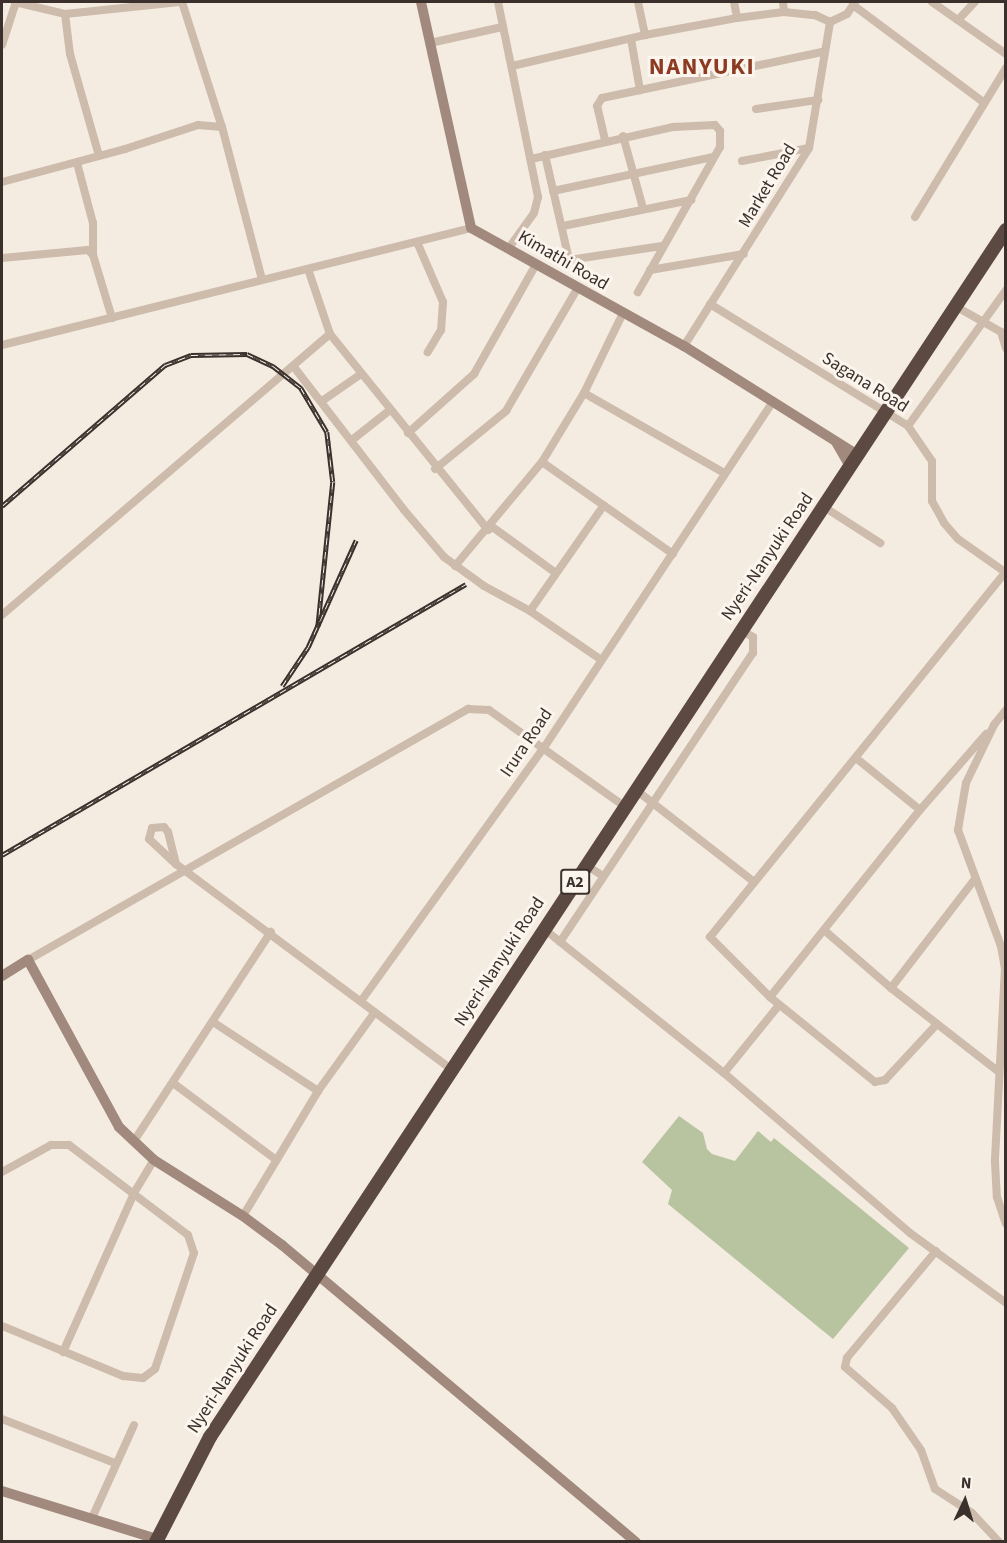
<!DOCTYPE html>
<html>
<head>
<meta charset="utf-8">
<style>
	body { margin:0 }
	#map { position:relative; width:1007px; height:1543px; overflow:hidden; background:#f4ebe1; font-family:"Source Sans 3",sans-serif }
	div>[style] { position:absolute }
	.green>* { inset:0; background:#b8c4a0 }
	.street>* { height:8px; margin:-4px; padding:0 4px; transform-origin:4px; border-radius:4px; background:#cdbbac }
	.secondary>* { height:10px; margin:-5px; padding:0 5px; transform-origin:5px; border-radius:5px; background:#a18a7d }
	.highway>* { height:14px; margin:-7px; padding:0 7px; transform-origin:7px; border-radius:7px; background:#5c4a42 }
	.rail>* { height:4.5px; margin-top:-2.25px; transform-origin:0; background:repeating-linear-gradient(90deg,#fbf5ee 0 7px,#3b302b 0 14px); box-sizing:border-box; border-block:2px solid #3b302b }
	span { translate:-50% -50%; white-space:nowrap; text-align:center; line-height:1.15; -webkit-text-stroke:6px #fbf5ee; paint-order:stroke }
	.shield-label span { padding:2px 4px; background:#fbf5ee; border:2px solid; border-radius:4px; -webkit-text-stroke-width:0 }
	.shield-label { font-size:16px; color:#3b302b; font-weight:700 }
	.street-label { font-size:18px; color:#3b302b }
	.district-label { font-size:24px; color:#8c3b22; font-weight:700; letter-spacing:1.5px }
	.frame { position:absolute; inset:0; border:3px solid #3b302b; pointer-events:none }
	.north { position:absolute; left:935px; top:1471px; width:60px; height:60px; -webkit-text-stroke:4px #fbf5ee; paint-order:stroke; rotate:4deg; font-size:16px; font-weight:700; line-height:24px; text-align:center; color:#3b302b }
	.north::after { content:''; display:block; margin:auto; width:21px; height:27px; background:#3b302b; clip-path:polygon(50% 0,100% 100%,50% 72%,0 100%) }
</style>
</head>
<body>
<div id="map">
	<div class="green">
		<div style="clip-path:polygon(679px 1116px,703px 1133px,707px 1149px,712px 1154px,735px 1161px,758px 1131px,771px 1142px,774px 1138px,909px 1248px,833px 1339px,668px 1204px,672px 1190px,642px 1162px)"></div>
	</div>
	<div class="street">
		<div style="left:15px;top:2px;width:51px;rotate:13.5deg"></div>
		<div style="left:65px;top:14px;width:115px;rotate:-6deg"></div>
		<div style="left:182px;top:2px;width:131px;rotate:72.3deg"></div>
		<div style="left:222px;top:127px;width:157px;rotate:75.3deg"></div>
		<div style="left:498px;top:2px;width:199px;rotate:78.4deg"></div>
		<div style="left:538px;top:197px;width:16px;rotate:104deg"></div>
		<div style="left:534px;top:213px;width:44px;rotate:125.8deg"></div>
		<div style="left:638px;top:2px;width:34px;rotate:78deg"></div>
		<div style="left:734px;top:2px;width:16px;rotate:79deg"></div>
		<div style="left:783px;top:2px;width:10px;rotate:84deg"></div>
		<div style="left:932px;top:2px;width:90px;rotate:35.1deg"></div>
		<div style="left:853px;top:5px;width:162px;rotate:36.7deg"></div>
		<div style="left:65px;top:14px;width:40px;rotate:82.9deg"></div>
		<div style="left:70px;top:54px;width:106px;rotate:74.1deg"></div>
		<div style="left:958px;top:20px;width:25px;rotate:-47deg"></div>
		<div style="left:631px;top:39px;width:52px;rotate:80deg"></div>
		<div style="left:430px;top:43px;width:74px;rotate:-12.5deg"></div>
		<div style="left:2px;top:45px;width:45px;rotate:-72deg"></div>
		<div style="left:512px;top:66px;width:137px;rotate:-13.1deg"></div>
		<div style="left:645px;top:35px;width:94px;rotate:-10.5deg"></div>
		<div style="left:737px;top:18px;width:47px;rotate:-7.3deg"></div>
		<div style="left:784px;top:12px;width:31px;rotate:6deg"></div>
		<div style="left:815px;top:15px;width:17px;rotate:25deg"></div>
		<div style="left:756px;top:109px;width:63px;rotate:-8.3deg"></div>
		<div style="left:623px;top:136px;width:75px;rotate:74.5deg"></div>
		<div style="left:605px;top:140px;width:35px;rotate:-103deg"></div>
		<div style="left:597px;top:106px;width:9px;rotate:-58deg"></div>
		<div style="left:602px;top:98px;width:226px;rotate:-11.8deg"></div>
		<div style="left:545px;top:155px;width:108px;rotate:77.1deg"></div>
		<div style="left:569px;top:260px;width:94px;rotate:-8.6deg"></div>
		<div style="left:531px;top:159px;width:146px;rotate:-12.7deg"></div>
		<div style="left:673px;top:127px;width:42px;rotate:-2.7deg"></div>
		<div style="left:715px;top:125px;width:8px;rotate:50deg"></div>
		<div style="left:720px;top:131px;width:16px;rotate:90deg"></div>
		<div style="left:720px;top:147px;width:167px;rotate:119.5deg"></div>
		<div style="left:742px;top:161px;width:68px;rotate:-11deg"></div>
		<div style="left:77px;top:163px;width:62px;rotate:75.1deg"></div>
		<div style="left:93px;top:223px;width:32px;rotate:90deg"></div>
		<div style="left:2px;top:182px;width:127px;rotate:-15deg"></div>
		<div style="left:125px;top:149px;width:77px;rotate:-18.2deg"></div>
		<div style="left:198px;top:125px;width:24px;rotate:5deg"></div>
		<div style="left:553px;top:191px;width:164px;rotate:-12deg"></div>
		<div style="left:915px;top:217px;width:175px;rotate:-58.6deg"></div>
		<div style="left:563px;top:226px;width:131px;rotate:-11.5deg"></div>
		<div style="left:417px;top:242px;width:65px;rotate:66.6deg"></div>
		<div style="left:443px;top:302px;width:28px;rotate:94deg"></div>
		<div style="left:441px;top:330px;width:26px;rotate:121deg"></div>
		<div style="left:2px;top:258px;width:86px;rotate:-5.3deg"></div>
		<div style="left:88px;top:250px;width:7px;rotate:45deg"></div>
		<div style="left:93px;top:255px;width:66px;rotate:73.2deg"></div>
		<div style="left:308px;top:269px;width:69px;rotate:71.3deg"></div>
		<div style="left:330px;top:334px;width:252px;rotate:51.1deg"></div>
		<div style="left:650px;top:270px;width:95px;rotate:-9.7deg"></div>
		<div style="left:710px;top:304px;width:233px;rotate:31.6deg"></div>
		<div style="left:908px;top:426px;width:42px;rotate:55.6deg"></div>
		<div style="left:932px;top:461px;width:40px;rotate:90deg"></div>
		<div style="left:932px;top:501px;width:25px;rotate:61deg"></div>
		<div style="left:944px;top:523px;width:21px;rotate:49deg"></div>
		<div style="left:958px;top:539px;width:57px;rotate:35.1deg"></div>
		<div style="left:955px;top:306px;width:53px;rotate:29.5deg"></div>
		<div style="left:1001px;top:332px;width:17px;rotate:73deg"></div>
		<div style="left:2px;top:345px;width:483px;rotate:-14deg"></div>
		<div style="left:684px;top:346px;width:234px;rotate:-57.7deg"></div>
		<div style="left:809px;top:148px;width:128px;rotate:-80.5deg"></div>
		<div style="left:830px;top:22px;width:19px;rotate:-25deg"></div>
		<div style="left:847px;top:14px;width:14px;rotate:-56deg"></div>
		<div style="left:294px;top:367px;width:180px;rotate:52.4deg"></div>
		<div style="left:404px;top:510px;width:62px;rotate:49.6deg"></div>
		<div style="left:444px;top:557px;width:49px;rotate:35.9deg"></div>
		<div style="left:484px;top:586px;width:52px;rotate:28.5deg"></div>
		<div style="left:584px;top:393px;width:161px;rotate:29.7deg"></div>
		<div style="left:322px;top:401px;width:47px;rotate:-34.7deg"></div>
		<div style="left:908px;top:426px;width:168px;rotate:-54.2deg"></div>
		<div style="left:408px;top:433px;width:89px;rotate:-41.8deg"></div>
		<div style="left:474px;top:374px;width:124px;rotate:-60.5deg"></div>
		<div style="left:352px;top:440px;width:48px;rotate:-38.3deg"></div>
		<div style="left:542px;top:462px;width:160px;rotate:35.1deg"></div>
		<div style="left:435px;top:469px;width:92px;rotate:-39.2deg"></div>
		<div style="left:506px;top:411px;width:141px;rotate:-59.8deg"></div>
		<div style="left:824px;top:507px;width:67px;rotate:32.7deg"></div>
		<div style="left:491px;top:526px;width:80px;rotate:35.9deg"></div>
		<div style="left:455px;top:566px;width:136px;rotate:-50.1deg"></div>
		<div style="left:542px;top:462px;width:81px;rotate:-58.7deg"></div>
		<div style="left:584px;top:393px;width:89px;rotate:-64deg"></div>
		<div style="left:2px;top:615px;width:432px;rotate:-40.6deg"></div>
		<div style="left:600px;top:659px;width:85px;rotate:-145.6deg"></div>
		<div style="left:530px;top:611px;width:129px;rotate:-55.1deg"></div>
		<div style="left:1006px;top:710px;width:19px;rotate:129deg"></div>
		<div style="left:994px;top:725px;width:64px;rotate:115.8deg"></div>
		<div style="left:966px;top:783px;width:48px;rotate:99.7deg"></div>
		<div style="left:958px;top:830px;width:124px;rotate:69.7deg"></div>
		<div style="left:1001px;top:946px;width:22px;rotate:80deg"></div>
		<div style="left:1005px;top:968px;width:194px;rotate:93deg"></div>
		<div style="left:995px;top:1162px;width:35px;rotate:87deg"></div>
		<div style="left:997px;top:1197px;width:28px;rotate:72deg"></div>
		<div style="left:856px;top:758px;width:82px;rotate:39.1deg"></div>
		<div style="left:636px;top:790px;width:150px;rotate:37.9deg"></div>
		<div style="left:176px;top:864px;width:33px;rotate:-104deg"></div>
		<div style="left:168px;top:832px;width:6px;rotate:-129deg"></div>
		<div style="left:164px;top:827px;width:12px;rotate:175deg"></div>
		<div style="left:152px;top:828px;width:11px;rotate:105deg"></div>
		<div style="left:149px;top:839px;width:37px;rotate:43deg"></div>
		<div style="left:176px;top:864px;width:343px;rotate:36.7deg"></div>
		<div style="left:586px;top:865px;width:20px;rotate:33deg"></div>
		<div style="left:544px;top:929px;width:231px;rotate:38.7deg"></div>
		<div style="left:724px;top:1073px;width:245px;rotate:40.7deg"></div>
		<div style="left:910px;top:1233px;width:119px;rotate:36.1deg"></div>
		<div style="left:824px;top:930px;width:89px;rotate:40.9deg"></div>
		<div style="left:891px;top:988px;width:137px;rotate:37.9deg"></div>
		<div style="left:560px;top:942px;width:348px;rotate:-56.3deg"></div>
		<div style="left:753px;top:653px;width:16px;rotate:-90deg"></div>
		<div style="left:753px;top:637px;width:14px;rotate:-150deg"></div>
		<div style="left:28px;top:960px;width:507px;rotate:-29.7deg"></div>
		<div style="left:468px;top:709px;width:21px;rotate:3deg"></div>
		<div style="left:489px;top:710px;width:166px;rotate:35.4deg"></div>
		<div style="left:891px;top:988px;width:138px;rotate:-52.4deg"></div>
		<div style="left:770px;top:997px;width:240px;rotate:-51.3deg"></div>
		<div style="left:920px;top:810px;width:101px;rotate:-49deg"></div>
		<div style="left:361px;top:1001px;width:311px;rotate:-54.2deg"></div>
		<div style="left:543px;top:749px;width:417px;rotate:-56.5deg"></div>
		<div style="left:213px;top:1022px;width:126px;rotate:33.3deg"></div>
		<div style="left:937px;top:1024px;width:76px;rotate:132.9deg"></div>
		<div style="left:885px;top:1080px;width:10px;rotate:169deg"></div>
		<div style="left:875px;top:1082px;width:135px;rotate:-141deg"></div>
		<div style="left:770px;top:997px;width:85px;rotate:-135deg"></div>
		<div style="left:710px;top:937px;width:471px;rotate:-51deg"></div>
		<div style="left:724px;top:1073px;width:87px;rotate:-51deg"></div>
		<div style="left:173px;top:1083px;width:127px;rotate:36.7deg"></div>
		<div style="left:134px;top:1141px;width:250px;rotate:-56.8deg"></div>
		<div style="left:2px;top:1172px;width:56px;rotate:-28.9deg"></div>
		<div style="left:51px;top:1145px;width:18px"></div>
		<div style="left:69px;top:1145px;width:149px;rotate:37.1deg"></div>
		<div style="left:188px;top:1235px;width:19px;rotate:72deg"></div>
		<div style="left:194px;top:1253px;width:122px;rotate:108.6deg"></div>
		<div style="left:155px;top:1369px;width:15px;rotate:143deg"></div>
		<div style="left:143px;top:1378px;width:20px;rotate:-174deg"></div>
		<div style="left:123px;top:1376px;width:131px;rotate:-157.5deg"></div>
		<div style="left:243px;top:1216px;width:146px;rotate:-59deg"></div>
		<div style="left:318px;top:1091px;width:97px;rotate:-54.2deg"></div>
		<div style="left:936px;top:1251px;width:139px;rotate:129.8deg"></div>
		<div style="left:847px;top:1358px;width:9px;rotate:103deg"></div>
		<div style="left:845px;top:1367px;width:62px;rotate:41.1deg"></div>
		<div style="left:892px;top:1408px;width:51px;rotate:55.4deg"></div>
		<div style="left:921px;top:1450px;width:41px;rotate:70.3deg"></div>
		<div style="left:935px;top:1489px;width:44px;rotate:33deg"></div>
		<div style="left:972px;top:1513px;width:40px;rotate:47deg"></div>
		<div style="left:63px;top:1352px;width:174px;rotate:-65.9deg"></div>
		<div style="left:134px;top:1193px;width:39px;rotate:-59deg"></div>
		<div style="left:2px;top:1419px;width:121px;rotate:21.3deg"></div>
		<div style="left:92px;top:1518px;width:102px;rotate:-65.7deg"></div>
	</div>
	<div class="secondary">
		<div style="left:421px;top:2px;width:231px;rotate:77.5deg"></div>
		<div style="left:471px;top:228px;width:244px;rotate:29deg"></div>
		<div style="left:684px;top:346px;width:205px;rotate:32.1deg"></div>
		<div style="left:836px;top:442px;width:28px;rotate:60deg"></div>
		<div style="left:2px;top:976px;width:31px;rotate:-32deg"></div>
		<div style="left:28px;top:960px;width:190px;rotate:61.4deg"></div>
		<div style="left:119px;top:1127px;width:48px;rotate:43.3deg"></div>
		<div style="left:154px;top:1160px;width:105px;rotate:32.2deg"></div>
		<div style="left:243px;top:1216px;width:49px;rotate:36.6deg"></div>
		<div style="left:282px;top:1245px;width:462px;rotate:40deg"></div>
		<div style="left:2px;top:1491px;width:162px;rotate:17.2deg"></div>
	</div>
	<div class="highway">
		<div style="left:156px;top:1542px;width:118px;rotate:-62.8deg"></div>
		<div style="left:210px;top:1437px;width:1446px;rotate:-56.6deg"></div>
	</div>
	<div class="rail">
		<div style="left:2px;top:506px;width:216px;rotate:-40.9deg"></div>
		<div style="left:165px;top:365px;width:28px;rotate:-21deg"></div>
		<div style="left:191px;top:355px;width:56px;rotate:-1deg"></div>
		<div style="left:247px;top:354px;width:29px;rotate:25deg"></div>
		<div style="left:273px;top:366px;width:36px;rotate:38deg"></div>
		<div style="left:301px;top:388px;width:51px;rotate:59.4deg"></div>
		<div style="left:327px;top:432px;width:50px;rotate:83.2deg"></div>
		<div style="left:333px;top:482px;width:145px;rotate:95.9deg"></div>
		<div style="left:282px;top:686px;width:47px;rotate:-56.3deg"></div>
		<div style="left:308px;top:647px;width:117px;rotate:-65.8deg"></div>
		<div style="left:2px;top:855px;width:537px;rotate:-30.29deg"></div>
	</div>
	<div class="shield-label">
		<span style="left:575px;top:882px">A2</span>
	</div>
	<div class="street-label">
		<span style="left:768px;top:186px;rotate:-59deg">Market Road</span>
		<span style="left:563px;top:261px;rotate:30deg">Kimathi Road</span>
		<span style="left:865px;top:383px;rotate:32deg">Sagana Road</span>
		<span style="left:768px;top:557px;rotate:-56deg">Nyeri-Nanyuki Road</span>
		<span style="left:527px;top:743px;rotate:-56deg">Irura Road</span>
		<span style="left:500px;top:962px;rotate:-57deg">Nyeri-Nanyuki Road</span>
		<span style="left:233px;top:1369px;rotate:-57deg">Nyeri-Nanyuki Road</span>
	</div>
	<div class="district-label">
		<span style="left:702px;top:67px">NANYUKI</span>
	</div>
	<div class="frame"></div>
	<div class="north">N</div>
</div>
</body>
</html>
